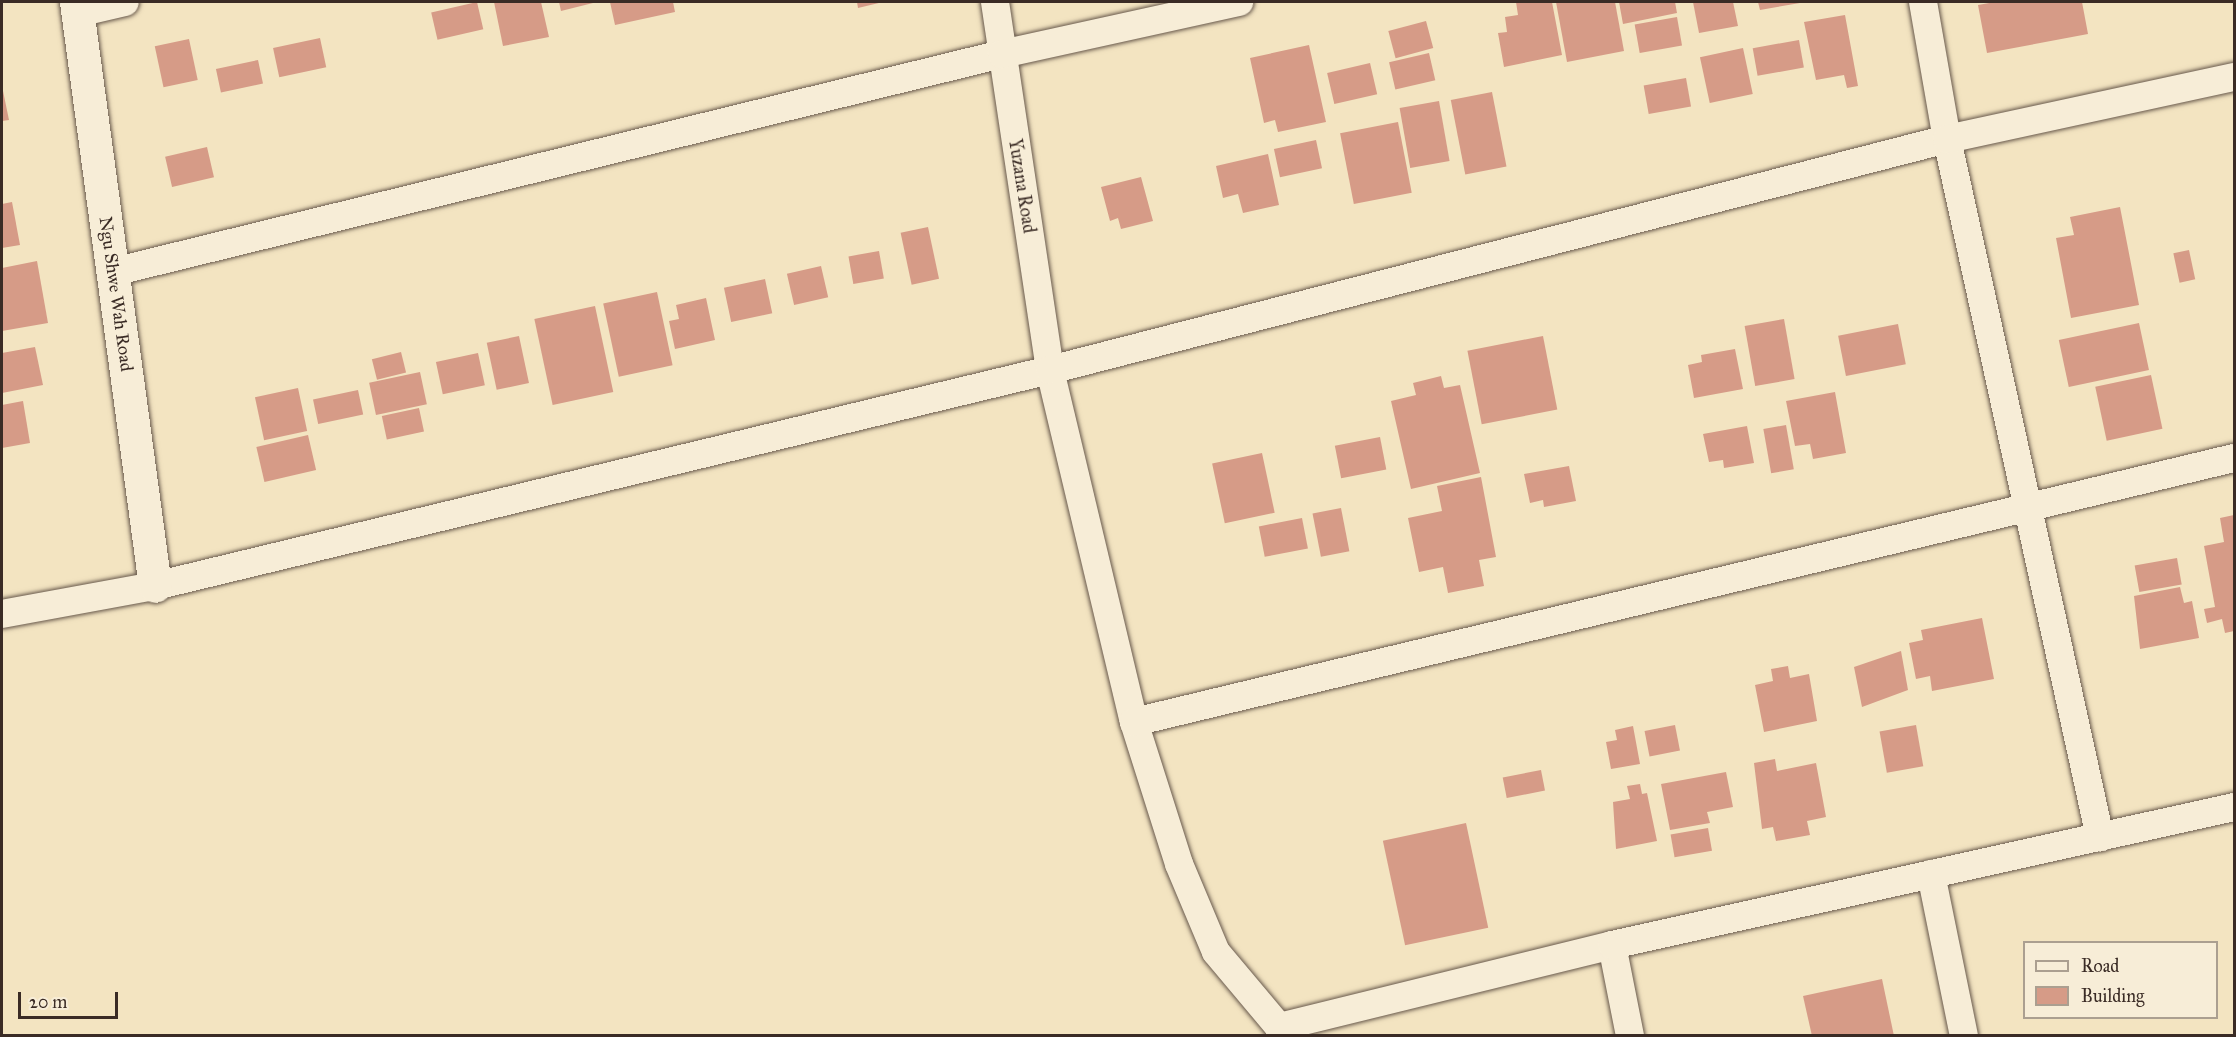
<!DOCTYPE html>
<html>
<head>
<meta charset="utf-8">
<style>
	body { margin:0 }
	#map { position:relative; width:2236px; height:1037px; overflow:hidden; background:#f3e4c1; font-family:"IM FELL Great Primer",serif }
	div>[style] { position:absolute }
	.building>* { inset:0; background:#d69b87; transform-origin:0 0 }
	.roads { filter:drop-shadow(0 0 2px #68594c) drop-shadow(0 0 2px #68594c) }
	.minor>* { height:28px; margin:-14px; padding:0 14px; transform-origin:14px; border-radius:14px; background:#f7edd7 }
	.tertiary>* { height:33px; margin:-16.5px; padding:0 16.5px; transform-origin:16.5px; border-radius:16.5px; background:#f7edd7 }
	span { translate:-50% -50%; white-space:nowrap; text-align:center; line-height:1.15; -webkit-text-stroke:4.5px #f7edd7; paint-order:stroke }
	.street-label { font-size:18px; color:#3a2b25 }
	.frame { position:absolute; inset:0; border:3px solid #3a2b25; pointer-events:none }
	.legend { position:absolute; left:2023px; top:941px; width:195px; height:78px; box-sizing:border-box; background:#f7edd7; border:2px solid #ab9f90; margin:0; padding:8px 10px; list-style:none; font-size:18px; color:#3a2b25 }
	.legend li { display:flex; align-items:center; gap:12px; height:30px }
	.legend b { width:30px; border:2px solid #ab9f90 }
	.scale { position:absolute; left:18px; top:992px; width:100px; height:27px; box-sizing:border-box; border:3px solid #3a2b25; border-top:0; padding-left:8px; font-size:18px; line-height:21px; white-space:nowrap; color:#3a2b25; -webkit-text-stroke:4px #f7edd7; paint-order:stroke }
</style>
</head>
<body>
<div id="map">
	<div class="building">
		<div style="left:477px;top:2px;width:28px;height:47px;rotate:77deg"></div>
		<div style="clip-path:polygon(494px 2px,541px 2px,549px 37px,503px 46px)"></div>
		<div style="clip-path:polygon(559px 2px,597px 2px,561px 11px)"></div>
		<div style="clip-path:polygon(610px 2px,673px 2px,675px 12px,615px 25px)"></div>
		<div style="clip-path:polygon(857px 2px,883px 2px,858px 8px)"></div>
		<div style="clip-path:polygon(1516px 2px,1552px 2px,1562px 55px,1504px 67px,1498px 33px,1507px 32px,1505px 17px,1518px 15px)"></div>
		<div style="clip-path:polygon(1556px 2px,1615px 2px,1624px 51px,1567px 62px)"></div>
		<div style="clip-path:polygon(1619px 2px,1675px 2px,1677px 13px,1623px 24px)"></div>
		<div style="clip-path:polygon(1693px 2px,1733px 2px,1738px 26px,1699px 33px)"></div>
		<div style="clip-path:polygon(1758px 2px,1800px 2px,1800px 3px,1760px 10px)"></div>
		<div style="clip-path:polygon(1995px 2px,2082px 2px,2088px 34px,1987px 53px,1978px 5px)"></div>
		<div style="clip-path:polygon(1845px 15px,1858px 86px,1847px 88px,1844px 75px,1816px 80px,1804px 22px)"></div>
		<div style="left:1677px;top:17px;width:29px;height:43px;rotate:80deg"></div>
		<div style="left:1426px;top:21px;width:28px;height:39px;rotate:75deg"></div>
		<div style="left:320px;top:38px;width:30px;height:48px;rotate:78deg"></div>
		<div style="left:189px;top:39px;width:42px;height:35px;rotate:78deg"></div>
		<div style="left:1799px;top:40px;width:28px;height:47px;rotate:80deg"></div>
		<div style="clip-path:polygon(1309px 45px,1326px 122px,1278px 132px,1275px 120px,1264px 123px,1250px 58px)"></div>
		<div style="left:1743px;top:48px;width:47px;height:44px;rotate:78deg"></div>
		<div style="left:1429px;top:53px;width:28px;height:41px;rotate:77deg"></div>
		<div style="left:258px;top:60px;width:24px;height:43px;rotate:78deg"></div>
		<div style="left:1370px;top:63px;width:32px;height:44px;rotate:77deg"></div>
		<div style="left:1686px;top:78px;width:29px;height:43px;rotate:80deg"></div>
		<div style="clip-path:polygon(2px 86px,9px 120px,2px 121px)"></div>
		<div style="left:1492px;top:92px;width:76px;height:42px;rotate:79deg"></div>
		<div style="left:1439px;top:101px;width:61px;height:40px;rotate:80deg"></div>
		<div style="left:1398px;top:122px;width:72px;height:59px;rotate:79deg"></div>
		<div style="left:1316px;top:140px;width:29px;height:43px;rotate:78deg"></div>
		<div style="left:207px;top:147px;width:31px;height:43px;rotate:77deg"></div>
		<div style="clip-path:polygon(1268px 154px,1279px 205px,1243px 213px,1238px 194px,1223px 198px,1216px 166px)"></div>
		<div style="clip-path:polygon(1141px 177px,1153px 221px,1121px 229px,1118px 218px,1110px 221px,1101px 187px)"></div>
		<div style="clip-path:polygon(12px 202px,20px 245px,2px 248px,2px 204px)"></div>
		<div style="clip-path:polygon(2120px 207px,2139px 305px,2071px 318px,2056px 238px,2074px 235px,2070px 217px)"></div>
		<div style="left:928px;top:227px;width:53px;height:28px;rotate:78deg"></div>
		<div style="left:2189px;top:250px;width:30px;height:16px;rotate:78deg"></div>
		<div style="left:879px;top:251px;width:28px;height:31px;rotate:80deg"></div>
		<div style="clip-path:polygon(37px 261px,48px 323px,2px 331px,2px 268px)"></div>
		<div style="left:821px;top:266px;width:32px;height:35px;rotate:77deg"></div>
		<div style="left:765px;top:279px;width:35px;height:42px;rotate:78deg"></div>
		<div style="left:657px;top:292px;width:75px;height:55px;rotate:78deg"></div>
		<div style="clip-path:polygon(706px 298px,715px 340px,675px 349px,669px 321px,679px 319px,676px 305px)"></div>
		<div style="left:595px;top:306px;width:88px;height:62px;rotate:78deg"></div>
		<div style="left:1784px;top:319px;width:61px;height:40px;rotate:80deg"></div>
		<div style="left:2139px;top:323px;width:48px;height:82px;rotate:78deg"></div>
		<div style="left:1898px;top:324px;width:41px;height:61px;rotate:79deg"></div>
		<div style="left:519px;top:336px;width:48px;height:33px;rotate:78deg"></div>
		<div style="left:1543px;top:336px;width:75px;height:77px;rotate:79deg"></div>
		<div style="clip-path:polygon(35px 347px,43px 385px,2px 393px,2px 353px)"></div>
		<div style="clip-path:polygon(1735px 349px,1743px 389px,1694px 398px,1688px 365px,1702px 362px,1701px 355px)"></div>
		<div style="left:401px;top:352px;width:21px;height:30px;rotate:76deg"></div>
		<div style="left:478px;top:353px;width:33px;height:43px;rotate:78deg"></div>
		<div style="left:420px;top:372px;width:33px;height:52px;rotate:78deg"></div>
		<div style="left:2151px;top:375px;width:55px;height:57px;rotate:78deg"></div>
		<div style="clip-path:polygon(1441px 376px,1444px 388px,1460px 385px,1480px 473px,1411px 489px,1391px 401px,1416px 395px,1413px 383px)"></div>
		<div style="left:298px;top:388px;width:44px;height:44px;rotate:78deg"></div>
		<div style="left:358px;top:390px;width:25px;height:46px;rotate:78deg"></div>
		<div style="clip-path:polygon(1835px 392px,1846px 453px,1813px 459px,1810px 444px,1795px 446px,1786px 401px)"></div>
		<div style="clip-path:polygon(23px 401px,30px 443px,2px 448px,2px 405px)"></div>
		<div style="left:419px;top:408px;width:24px;height:38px;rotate:78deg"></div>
		<div style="left:1786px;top:425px;width:45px;height:23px;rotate:80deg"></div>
		<div style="clip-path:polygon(1747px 426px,1754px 463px,1724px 468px,1723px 460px,1709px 462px,1703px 434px)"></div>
		<div style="left:308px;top:435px;width:36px;height:53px;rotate:77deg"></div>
		<div style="left:1380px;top:437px;width:33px;height:46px;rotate:79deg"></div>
		<div style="left:1262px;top:453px;width:61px;height:51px;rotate:78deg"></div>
		<div style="clip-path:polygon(1569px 466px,1576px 501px,1544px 507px,1543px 500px,1530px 503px,1524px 474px)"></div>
		<div style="clip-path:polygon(1481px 477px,1496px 557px,1479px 560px,1484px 586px,1448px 593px,1443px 567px,1419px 572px,1408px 518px,1442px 511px,1437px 486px)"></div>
		<div style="left:1341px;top:508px;width:44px;height:29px;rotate:79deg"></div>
		<div style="clip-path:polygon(2234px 515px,2234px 631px,2225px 633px,2222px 619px,2207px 623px,2204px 609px,2215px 607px,2204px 546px,2224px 542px,2220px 518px)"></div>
		<div style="left:1302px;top:518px;width:31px;height:44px;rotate:79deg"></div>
		<div style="left:2177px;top:558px;width:27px;height:43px;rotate:80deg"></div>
		<div style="clip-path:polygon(2180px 587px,2184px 603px,2192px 601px,2199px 638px,2140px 649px,2134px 596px)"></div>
		<div style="clip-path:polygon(1982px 618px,1994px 679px,1932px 691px,1930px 676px,1916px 679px,1909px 643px,1923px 640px,1921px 630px)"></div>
		<div style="clip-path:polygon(1901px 651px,1908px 690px,1862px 707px,1854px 667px)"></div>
		<div style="clip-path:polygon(1788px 666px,1790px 678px,1809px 674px,1817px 721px,1764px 732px,1755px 685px,1773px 681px,1771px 669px)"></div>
		<div style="left:1675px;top:725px;width:26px;height:31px;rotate:79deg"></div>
		<div style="left:1916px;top:725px;width:42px;height:37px;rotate:80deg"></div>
		<div style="clip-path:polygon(1633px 726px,1640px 764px,1611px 769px,1606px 742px,1617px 740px,1615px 730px)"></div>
		<div style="clip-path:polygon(1775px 759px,1777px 771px,1816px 763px,1826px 817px,1807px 821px,1810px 835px,1776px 841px,1773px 827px,1762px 829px,1754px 763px)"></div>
		<div style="left:1541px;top:770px;width:21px;height:39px;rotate:79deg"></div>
		<div style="clip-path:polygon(1726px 772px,1733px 807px,1707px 812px,1710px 823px,1670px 830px,1661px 784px)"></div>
		<div style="clip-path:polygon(1640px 784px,1642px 794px,1647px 793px,1657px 841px,1616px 849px,1613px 802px,1630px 799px,1627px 786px)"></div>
		<div style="left:1466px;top:823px;width:107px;height:85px;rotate:78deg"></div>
		<div style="left:1708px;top:828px;width:23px;height:38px;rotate:80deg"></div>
		<div style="clip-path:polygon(1882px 979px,1894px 1036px,1812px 1036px,1803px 996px)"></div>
	</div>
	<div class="roads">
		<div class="minor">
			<div style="left:995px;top:2px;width:372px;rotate:81.5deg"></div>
			<div style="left:1050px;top:370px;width:362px;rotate:76.6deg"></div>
			<div style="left:1134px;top:722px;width:149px;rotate:72.4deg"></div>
			<div style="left:1179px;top:864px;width:95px;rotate:67.2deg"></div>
			<div style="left:1216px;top:952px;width:98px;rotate:50deg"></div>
			<div style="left:1279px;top:1027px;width:9px;rotate:77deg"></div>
			<div style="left:1923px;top:2px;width:139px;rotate:80.1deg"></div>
			<div style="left:1947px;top:139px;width:715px;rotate:77.64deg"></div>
			<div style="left:78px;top:13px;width:48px;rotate:-13.2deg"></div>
			<div style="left:113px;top:272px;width:915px;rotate:-13.78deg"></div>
			<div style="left:1002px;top:54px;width:243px;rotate:-12.4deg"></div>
			<div style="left:2px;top:614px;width:156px;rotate:-10.4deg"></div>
			<div style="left:155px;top:586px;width:921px;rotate:-13.57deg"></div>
			<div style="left:1050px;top:370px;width:926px;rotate:-14.44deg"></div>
			<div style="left:1947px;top:139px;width:294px;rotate:-12.2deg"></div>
			<div style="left:1134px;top:722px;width:1131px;rotate:-13.5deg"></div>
			<div style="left:1931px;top:874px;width:165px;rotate:78.5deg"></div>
			<div style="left:1612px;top:945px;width:93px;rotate:78.8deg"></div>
			<div style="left:1279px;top:1027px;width:343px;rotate:-13.8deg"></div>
			<div style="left:1612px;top:945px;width:637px;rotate:-12.51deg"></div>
		</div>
		<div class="tertiary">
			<div style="left:76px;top:2px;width:589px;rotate:82.3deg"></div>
		</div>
	</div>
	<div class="street-label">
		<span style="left:1022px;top:186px;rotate:81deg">Yuzana Road</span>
		<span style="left:116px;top:294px;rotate:82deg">Ngu Shwe Wah Road</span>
	</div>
	<div class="frame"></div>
	<ul class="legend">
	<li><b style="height:8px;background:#f7edd7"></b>Road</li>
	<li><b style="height:16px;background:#d69b87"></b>Building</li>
	</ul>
	<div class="scale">20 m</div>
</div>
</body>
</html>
